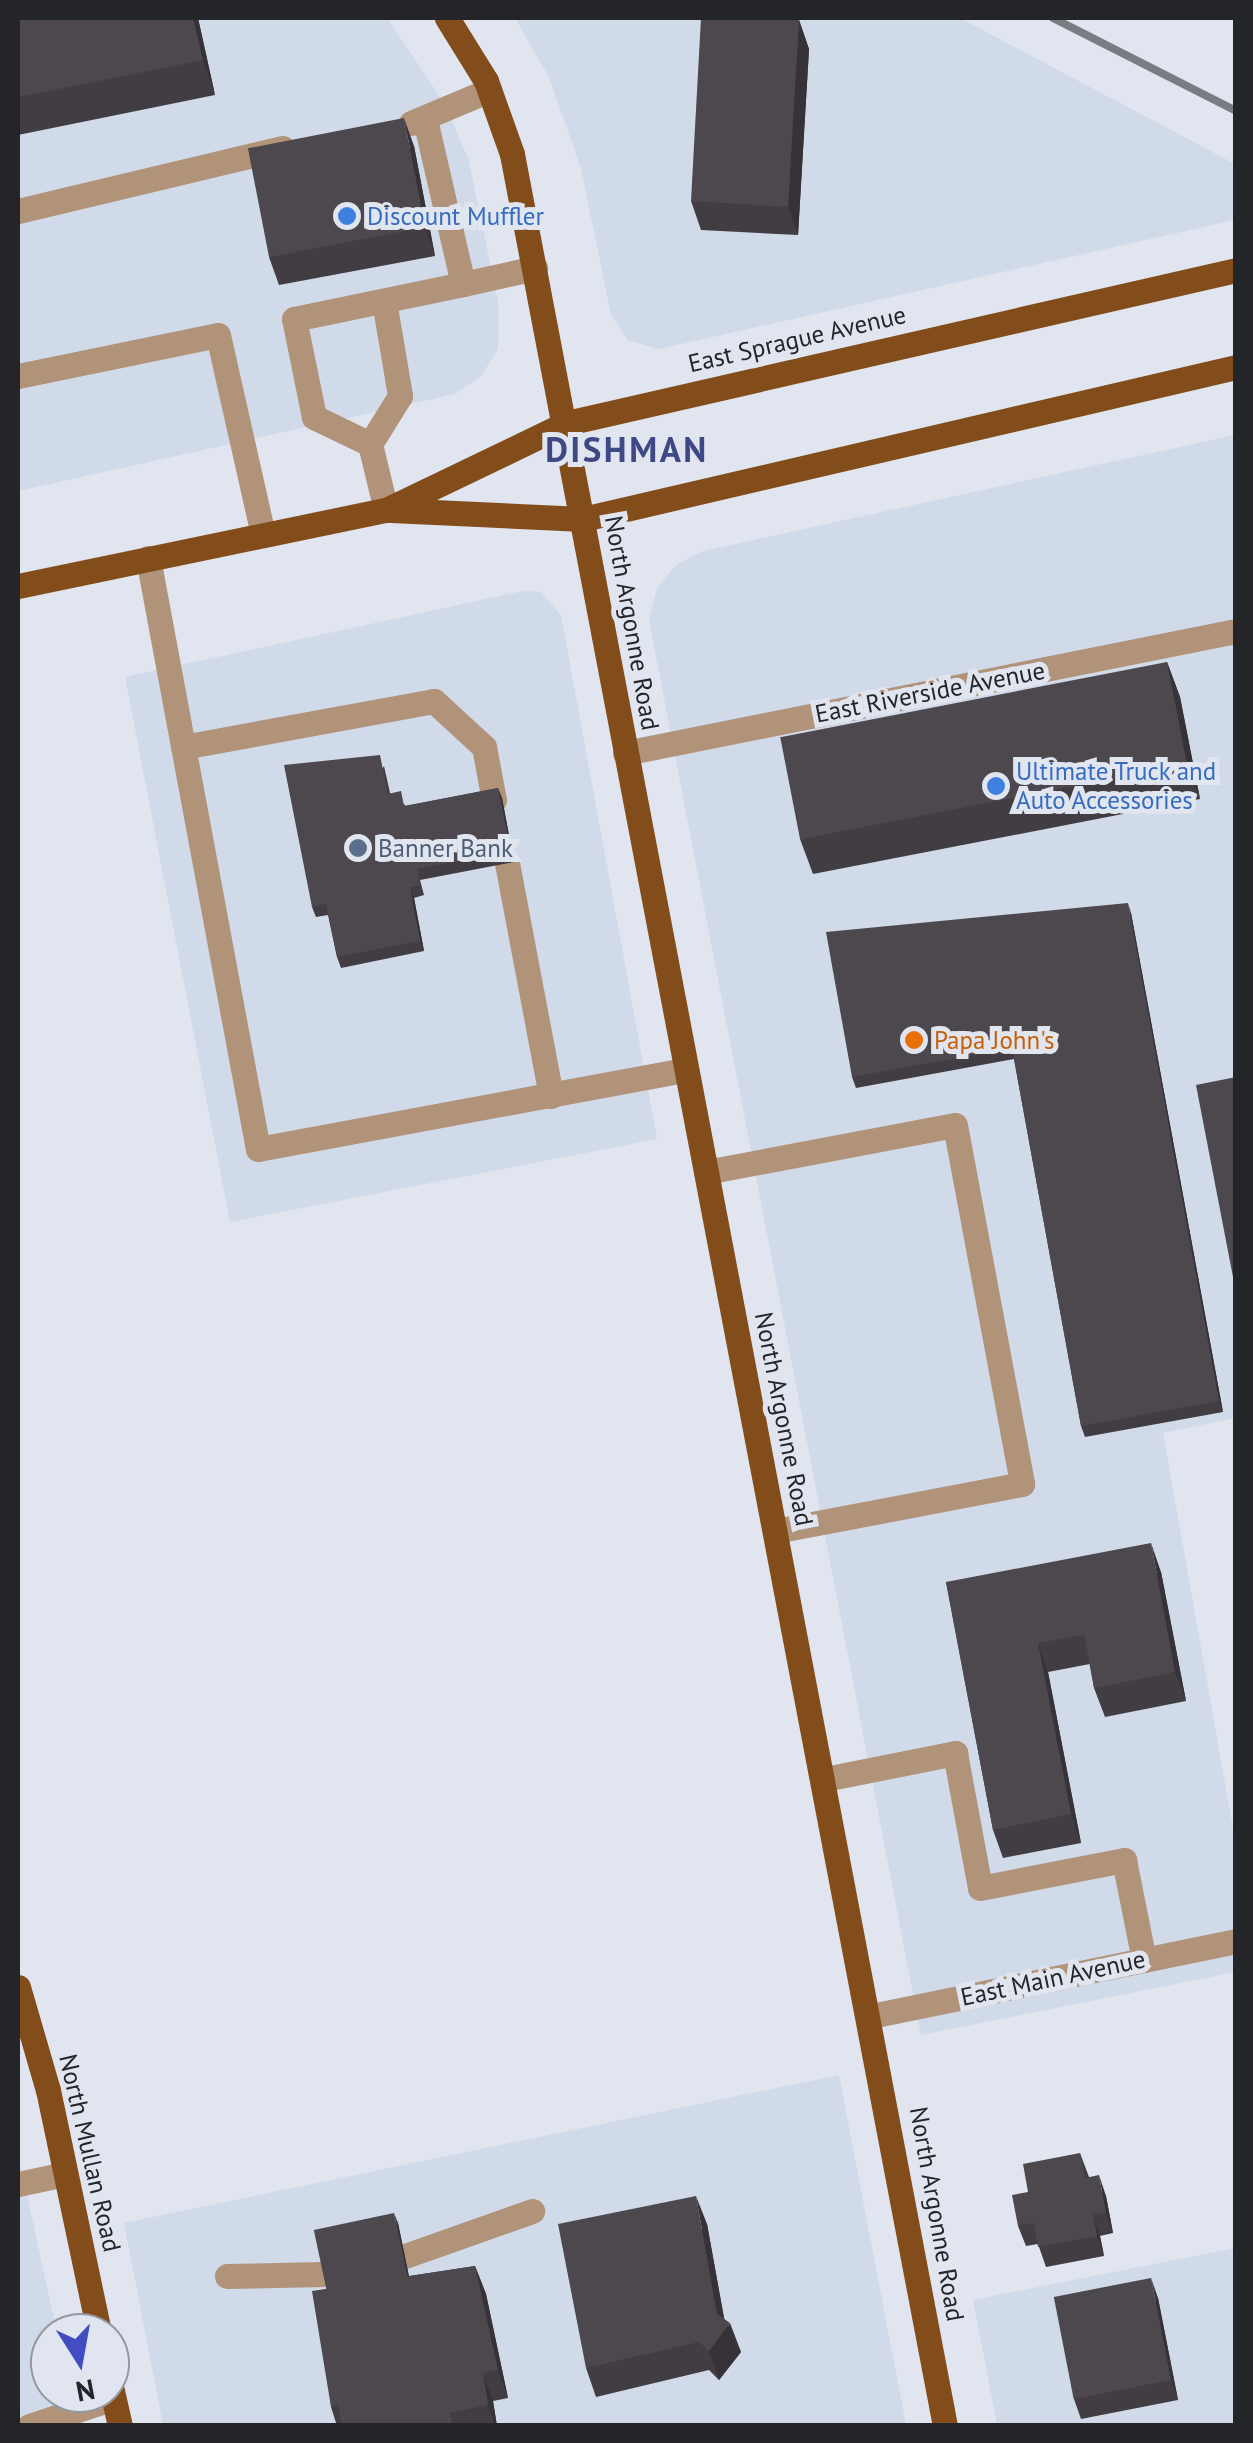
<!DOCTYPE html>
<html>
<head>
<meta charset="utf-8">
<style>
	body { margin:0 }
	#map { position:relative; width:1253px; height:2443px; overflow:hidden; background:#e0e5ef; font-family:"PT Sans",sans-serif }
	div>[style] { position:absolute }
	.built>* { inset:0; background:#d0dae9 }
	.lane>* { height:25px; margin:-12.5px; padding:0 12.5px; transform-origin:12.5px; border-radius:12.5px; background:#b1937a }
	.street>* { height:25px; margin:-12.5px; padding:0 12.5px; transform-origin:12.5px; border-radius:12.5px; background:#b1937a }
	.primary>* { height:25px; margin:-12.5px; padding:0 12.5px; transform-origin:12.5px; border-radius:12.5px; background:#824d1a }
	.rail>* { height:8px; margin:-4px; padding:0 4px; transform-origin:4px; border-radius:4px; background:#797d83 }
	.wall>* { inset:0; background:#423d43 }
	.shaded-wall>* { inset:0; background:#363237 }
	.building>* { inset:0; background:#4d474e; transform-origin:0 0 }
	.dots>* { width:28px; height:28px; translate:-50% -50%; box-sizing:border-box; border:5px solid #e0e5ef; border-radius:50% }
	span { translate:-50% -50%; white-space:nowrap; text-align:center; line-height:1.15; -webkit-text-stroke:10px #e0e5ef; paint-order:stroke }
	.shop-label { font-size:25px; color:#366cbe }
	.left { translate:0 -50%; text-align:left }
	.street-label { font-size:25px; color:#232529 }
	.service-label { font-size:25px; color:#4e5e75 }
	.food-label { font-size:25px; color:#c56008 }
	.district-label { font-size:35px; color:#3d4884; font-weight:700; letter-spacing:2.5px }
	.frame { position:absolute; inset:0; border:20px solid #232529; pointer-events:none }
	.north { position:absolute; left:30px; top:2313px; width:100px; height:100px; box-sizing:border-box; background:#e0e5ef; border:2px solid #9498a0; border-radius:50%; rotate:169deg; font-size:28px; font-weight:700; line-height:40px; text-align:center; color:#232529 }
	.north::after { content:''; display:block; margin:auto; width:35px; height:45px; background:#424dc2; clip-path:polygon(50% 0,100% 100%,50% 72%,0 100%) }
</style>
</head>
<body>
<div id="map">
	<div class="built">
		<div style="clip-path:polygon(18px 18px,387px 18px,446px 106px,469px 161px,499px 307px,498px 349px,481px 376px,455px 394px,18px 491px)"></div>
		<div style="clip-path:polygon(515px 18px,960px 18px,1235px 164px,1235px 220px,659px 349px,628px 340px,611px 315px,581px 168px,549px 77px)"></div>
		<div style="clip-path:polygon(1235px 435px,1235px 1418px,1163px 1433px,1235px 1840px,1235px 1972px,921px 2035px,649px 620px,657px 588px,676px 565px,703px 551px)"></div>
		<div style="clip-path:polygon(523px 591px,541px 592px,561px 615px,657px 1139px,230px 1222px,125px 677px)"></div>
		<div style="clip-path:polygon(839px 2075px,906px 2425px,163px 2425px,124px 2223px)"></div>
		<div style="clip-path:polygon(18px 2154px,57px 2333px,50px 2333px,50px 2393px,69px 2393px,75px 2425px,18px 2425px)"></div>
		<div style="clip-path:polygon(1235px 2248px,1235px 2425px,997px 2425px,973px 2300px)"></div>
	</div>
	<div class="lane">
		<div style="left:411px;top:123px;width:85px;rotate:-22.9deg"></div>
		<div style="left:18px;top:211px;width:272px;rotate:-13.4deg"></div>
		<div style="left:463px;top:284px;width:74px;rotate:-12.5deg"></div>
		<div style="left:384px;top:301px;width:96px;rotate:80.4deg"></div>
		<div style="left:400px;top:396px;width:57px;rotate:122deg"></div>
		<div style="left:370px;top:444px;width:68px;rotate:76.4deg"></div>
		<div style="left:18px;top:376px;width:204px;rotate:-11.6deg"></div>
		<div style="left:218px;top:335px;width:205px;rotate:77.3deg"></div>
		<div style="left:370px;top:444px;width:62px;rotate:-154.3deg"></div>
		<div style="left:314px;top:417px;width:100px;rotate:-101.5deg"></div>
		<div style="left:294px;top:319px;width:173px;rotate:-11.7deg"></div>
		<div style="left:463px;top:284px;width:168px;rotate:-103deg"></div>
		<div style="left:148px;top:558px;width:601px;rotate:79.46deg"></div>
		<div style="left:258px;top:1149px;width:435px;rotate:-10.5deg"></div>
		<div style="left:183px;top:747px;width:255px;rotate:-10.4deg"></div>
		<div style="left:434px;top:701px;width:68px;rotate:42.6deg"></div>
		<div style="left:484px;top:747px;width:54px;rotate:79.3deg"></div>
		<div style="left:507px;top:863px;width:237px;rotate:79.3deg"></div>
		<div style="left:706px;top:1172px;width:253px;rotate:-10.7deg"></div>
		<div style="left:955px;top:1125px;width:365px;rotate:79.4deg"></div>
		<div style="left:1022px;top:1484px;width:250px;rotate:169.2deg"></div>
		<div style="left:825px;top:1779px;width:133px;rotate:-11.3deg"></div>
		<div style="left:955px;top:1753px;width:137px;rotate:79.5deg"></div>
		<div style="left:980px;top:1888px;width:147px;rotate:-11deg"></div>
		<div style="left:1124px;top:1860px;width:102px;rotate:78.7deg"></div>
		<div style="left:18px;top:2184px;width:48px;rotate:-12deg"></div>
		<div style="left:405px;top:2256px;width:135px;rotate:-19.5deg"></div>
		<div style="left:227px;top:2276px;width:98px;rotate:-1.2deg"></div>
		<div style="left:29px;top:2426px;width:89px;rotate:-18.2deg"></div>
	</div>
	<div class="street">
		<div style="left:625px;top:753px;width:623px;rotate:-11.29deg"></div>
		<div style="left:871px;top:2016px;width:373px;rotate:-11.6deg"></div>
	</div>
	<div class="primary">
		<div style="left:447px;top:18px;width:74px;rotate:58.2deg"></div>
		<div style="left:486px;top:81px;width:77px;rotate:70.4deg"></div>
		<div style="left:512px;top:154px;width:2313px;rotate:79.21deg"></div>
		<div style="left:391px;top:510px;width:192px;rotate:2.7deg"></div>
		<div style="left:583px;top:519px;width:670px;rotate:-13.1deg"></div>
		<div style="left:18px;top:586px;width:376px;rotate:-11.7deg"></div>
		<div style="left:386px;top:510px;width:201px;rotate:-25.7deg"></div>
		<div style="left:567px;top:423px;width:686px;rotate:-12.88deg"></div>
		<div style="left:18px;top:1987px;width:107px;rotate:73.8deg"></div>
		<div style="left:48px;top:2090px;width:248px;rotate:78.1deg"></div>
		<div style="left:110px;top:2382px;width:45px;rotate:77.2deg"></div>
	</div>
	<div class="rail">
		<div style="left:1053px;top:18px;width:205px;rotate:26.9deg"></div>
	</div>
	<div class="wall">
		<div style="clip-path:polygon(18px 18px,198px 18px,215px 95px,18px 135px)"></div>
		<div style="clip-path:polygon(799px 20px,809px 49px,798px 235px,701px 230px,691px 201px)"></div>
		<div style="clip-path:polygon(414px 146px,435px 256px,279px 285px,269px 257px)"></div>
		<div style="clip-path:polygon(1167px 662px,1180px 697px,1200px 799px,813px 874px,800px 839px)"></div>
		<div style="clip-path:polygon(384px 766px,390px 793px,406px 806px,498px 788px,502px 798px,514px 862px,420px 880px,424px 895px,414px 898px,424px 951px,341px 968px,337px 957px,328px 915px,316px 917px,312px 907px)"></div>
		<div style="clip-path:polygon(1131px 913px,1223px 1412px,1085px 1437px,1081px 1426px,1014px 1059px,856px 1088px,852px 1077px)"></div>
		<div style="clip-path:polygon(1161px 1572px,1186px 1701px,1105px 1717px,1094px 1688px,1090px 1664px,1048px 1672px,1081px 1843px,1003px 1858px,993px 1830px,946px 1582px)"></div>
		<div style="clip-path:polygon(1080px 2153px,1089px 2177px,1106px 2196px,1113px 2233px,1100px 2236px,1104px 2256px,1046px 2267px,1038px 2244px,1026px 2246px,1018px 2226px,1028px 2192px)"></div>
		<div style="clip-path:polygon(398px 2223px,409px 2276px,475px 2266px,486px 2294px,508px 2398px,493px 2401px,497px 2426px,337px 2426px,331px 2407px,326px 2289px)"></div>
		<div style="clip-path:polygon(707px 2224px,724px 2318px,741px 2352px,719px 2380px,709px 2370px,596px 2397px,586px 2368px)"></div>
		<div style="clip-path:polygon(1158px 2298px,1178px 2400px,1081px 2419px,1074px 2399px)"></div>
	</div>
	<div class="shaded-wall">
		<div style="clip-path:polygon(193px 18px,198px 18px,215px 95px,203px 60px)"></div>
		<div style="clip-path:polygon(799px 20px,809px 49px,798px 235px,788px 207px)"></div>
		<div style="clip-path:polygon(404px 118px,414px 146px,435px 256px,425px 227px)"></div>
		<div style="clip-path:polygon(1167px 662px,1180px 697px,1200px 799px,1187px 764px)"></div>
		<div style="clip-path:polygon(498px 788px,502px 798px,514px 862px,511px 851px)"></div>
		<div style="clip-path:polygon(410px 887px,414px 898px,424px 951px,420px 941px)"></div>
		<div style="clip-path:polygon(1128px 903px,1131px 913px,1223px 1412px,1219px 1401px)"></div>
		<div style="clip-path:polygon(1151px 1543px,1161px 1572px,1186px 1701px,1175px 1672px)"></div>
		<div style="clip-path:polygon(1038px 1643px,1048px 1672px,1081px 1843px,1071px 1814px)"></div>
		<div style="clip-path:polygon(1099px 2175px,1106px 2196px,1113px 2233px,1106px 2213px)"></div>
		<div style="clip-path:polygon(696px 2196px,707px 2224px,726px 2329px,730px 2323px,741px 2352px,719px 2380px,709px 2351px,717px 2314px)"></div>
		<div style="clip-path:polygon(394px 2213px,398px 2223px,414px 2302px,411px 2292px)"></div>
		<div style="clip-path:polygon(1093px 2215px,1100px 2236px,1104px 2256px,1097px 2236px)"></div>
		<div style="clip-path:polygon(475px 2266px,486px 2294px,508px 2398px,498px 2370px)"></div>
		<div style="clip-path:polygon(1151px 2278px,1158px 2298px,1178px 2400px,1171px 2380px)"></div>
		<div style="clip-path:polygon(483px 2373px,493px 2401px,497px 2426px,495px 2426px,488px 2405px)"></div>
	</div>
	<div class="building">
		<div style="clip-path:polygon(18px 18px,193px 18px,203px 60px,18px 97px)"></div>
		<div style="clip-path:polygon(701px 18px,749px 18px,799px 20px,788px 207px,691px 201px)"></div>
		<div style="left:404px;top:118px;width:111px;height:159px;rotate:79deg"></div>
		<div style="left:1167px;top:662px;width:104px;height:394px;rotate:79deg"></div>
		<div style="clip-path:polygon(380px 755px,388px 794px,401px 791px,404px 806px,498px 788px,511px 851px,417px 869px,420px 885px,410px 887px,420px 941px,337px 957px,326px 904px,312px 907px,284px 765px)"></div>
		<div style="clip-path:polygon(1128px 903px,1219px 1401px,1081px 1426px,1012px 1048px,852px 1077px,826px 932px)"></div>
		<div style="clip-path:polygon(1236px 1077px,1236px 1277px,1233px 1277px,1196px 1085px)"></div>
		<div style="clip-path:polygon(1151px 1543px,1175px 1672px,1094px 1688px,1084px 1635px,1038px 1643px,1071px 1814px,993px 1830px,946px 1582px)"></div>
		<div style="clip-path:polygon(1080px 2153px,1085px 2178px,1099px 2175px,1106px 2213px,1093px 2215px,1097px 2236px,1038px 2247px,1034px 2223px,1018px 2226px,1012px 2195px,1028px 2192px,1023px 2164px)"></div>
		<div style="clip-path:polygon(696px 2196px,717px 2314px,730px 2323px,709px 2351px,699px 2342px,586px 2368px,558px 2224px)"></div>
		<div style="left:394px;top:2213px;width:66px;height:82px;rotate:78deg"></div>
		<div style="clip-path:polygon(475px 2266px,498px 2370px,483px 2373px,488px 2405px,450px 2413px,453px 2426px,342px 2426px,338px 2405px,331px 2407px,312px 2291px)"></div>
		<div style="left:1151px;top:2278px;width:104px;height:99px;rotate:79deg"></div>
	</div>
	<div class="dots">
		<div style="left:347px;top:216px;background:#3f7fe0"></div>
		<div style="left:996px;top:786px;background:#3f7fe0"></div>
		<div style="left:358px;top:848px;background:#5c6f8a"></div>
		<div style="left:914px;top:1040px;background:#e8710a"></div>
	</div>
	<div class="shop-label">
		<span class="left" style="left:367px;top:216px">Discount Muffler</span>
		<span class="left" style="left:1016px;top:786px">Ultimate Truck and<br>Auto Accessories</span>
	</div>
	<div class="street-label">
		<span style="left:797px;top:339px;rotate:-13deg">East Sprague Avenue</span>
		<span style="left:632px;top:623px;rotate:80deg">North Argonne Road</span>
		<span style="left:930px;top:692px;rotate:-11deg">East Riverside Avenue</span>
		<span style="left:784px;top:1419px;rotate:79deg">North Argonne Road</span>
		<span style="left:1053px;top:1978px;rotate:-12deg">East Main Avenue</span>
		<span style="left:90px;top:2153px;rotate:77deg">North Mullan Road</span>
		<span style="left:937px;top:2214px;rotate:80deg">North Argonne Road</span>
	</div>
	<div class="service-label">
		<span class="left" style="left:378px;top:848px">Banner Bank</span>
	</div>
	<div class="food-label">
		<span class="left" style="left:934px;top:1040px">Papa John's</span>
	</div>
	<div class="district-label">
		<span style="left:627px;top:449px">DISHMAN</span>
	</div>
	<div class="frame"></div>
	<div class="north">N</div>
</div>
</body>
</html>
